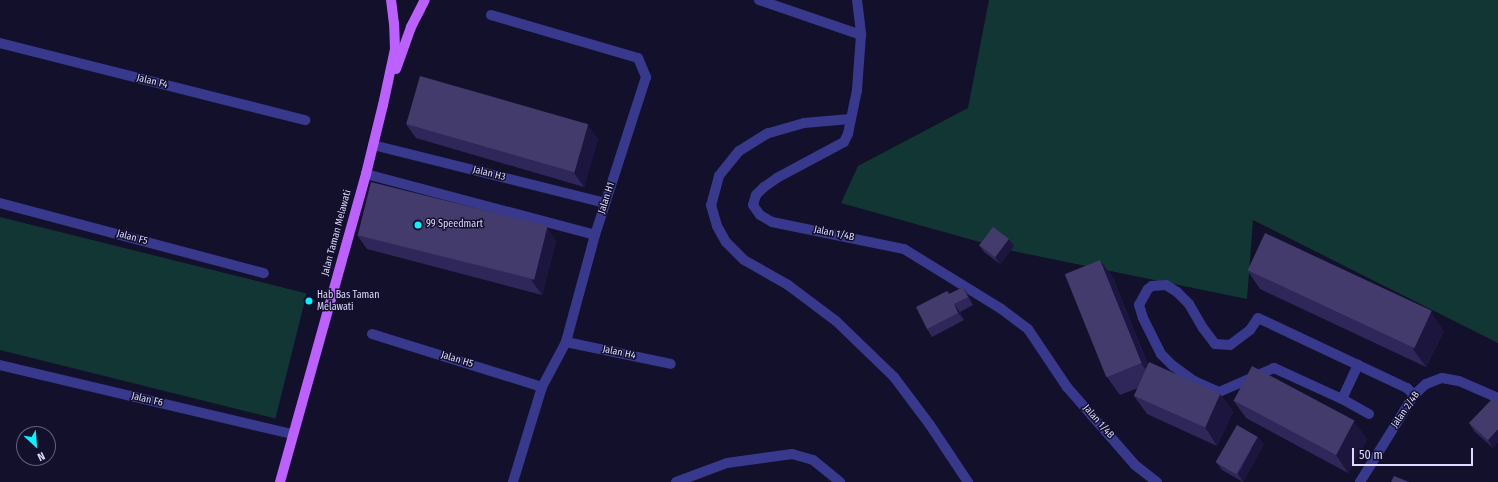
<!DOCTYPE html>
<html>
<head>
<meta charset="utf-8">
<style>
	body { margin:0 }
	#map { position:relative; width:1498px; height:482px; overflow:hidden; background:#13102b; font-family:"Fira Sans Condensed",sans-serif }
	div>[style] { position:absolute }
	.green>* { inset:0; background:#123633; transform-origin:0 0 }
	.minor>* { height:10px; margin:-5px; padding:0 5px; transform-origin:5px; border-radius:5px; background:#38398d }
	.major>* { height:10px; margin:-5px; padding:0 5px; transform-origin:5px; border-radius:5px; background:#bc61ff }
	.wall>* { inset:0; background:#2f2759 }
	.shaded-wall>* { inset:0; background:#1c163f }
	.building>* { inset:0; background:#423b6b; transform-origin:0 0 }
	.dots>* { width:11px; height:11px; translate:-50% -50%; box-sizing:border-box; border:2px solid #13102b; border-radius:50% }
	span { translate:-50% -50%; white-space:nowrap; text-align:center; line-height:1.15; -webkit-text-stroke:3px #13102b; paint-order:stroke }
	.street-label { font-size:10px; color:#dcdaff }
	.poi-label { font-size:10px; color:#dcdaff }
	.left { translate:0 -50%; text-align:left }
	.north { position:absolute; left:16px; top:426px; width:40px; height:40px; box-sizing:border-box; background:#13102b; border:1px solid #636180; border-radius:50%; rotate:154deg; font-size:11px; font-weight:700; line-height:16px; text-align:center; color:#dcdaff }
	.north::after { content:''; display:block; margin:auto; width:14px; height:18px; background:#06f3ff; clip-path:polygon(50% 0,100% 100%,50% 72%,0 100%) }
	.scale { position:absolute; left:1352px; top:448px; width:121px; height:18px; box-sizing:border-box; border:2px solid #dcdaff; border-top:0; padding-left:5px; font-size:12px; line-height:14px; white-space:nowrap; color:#dcdaff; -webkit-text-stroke:3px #13102b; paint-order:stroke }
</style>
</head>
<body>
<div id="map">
	<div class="green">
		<div style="clip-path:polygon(989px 0,1498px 0,1498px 343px,1253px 220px,1247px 299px,1008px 250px,841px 203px,858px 166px,968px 108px)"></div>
		<div style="left:0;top:217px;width:316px;height:129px;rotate:14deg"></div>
	</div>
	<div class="minor">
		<div style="left:759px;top:0;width:108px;rotate:18.9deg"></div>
		<div style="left:857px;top:0;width:35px;rotate:83deg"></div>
		<div style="left:861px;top:35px;width:55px;rotate:94.2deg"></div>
		<div style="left:857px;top:90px;width:45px;rotate:101.6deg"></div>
		<div style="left:848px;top:134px;width:9px;rotate:117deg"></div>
		<div style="left:844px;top:142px;width:76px;rotate:151.8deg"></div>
		<div style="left:777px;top:178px;width:16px;rotate:145deg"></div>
		<div style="left:764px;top:187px;width:11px;rotate:135deg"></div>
		<div style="left:756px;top:195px;width:10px;rotate:107deg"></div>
		<div style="left:753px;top:205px;width:12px;rotate:55deg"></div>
		<div style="left:760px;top:215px;width:14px;rotate:30deg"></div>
		<div style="left:772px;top:222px;width:135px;rotate:11.6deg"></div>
		<div style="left:904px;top:249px;width:113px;rotate:31.6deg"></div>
		<div style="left:1000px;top:308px;width:35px;rotate:37deg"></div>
		<div style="left:1028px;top:329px;width:70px;rotate:56.1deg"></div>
		<div style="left:1067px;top:387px;width:103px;rotate:48.9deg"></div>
		<div style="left:1135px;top:465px;width:28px;rotate:38deg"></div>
		<div style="left:491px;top:15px;width:153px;rotate:16.3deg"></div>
		<div style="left:638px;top:58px;width:21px;rotate:67deg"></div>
		<div style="left:646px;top:77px;width:166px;rotate:107.9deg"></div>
		<div style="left:595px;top:235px;width:111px;rotate:105.2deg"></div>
		<div style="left:566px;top:342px;width:51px;rotate:118.1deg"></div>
		<div style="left:542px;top:387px;width:99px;rotate:107deg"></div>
		<div style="left:0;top:43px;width:315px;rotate:14.2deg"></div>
		<div style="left:850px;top:119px;width:46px;rotate:175deg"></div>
		<div style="left:804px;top:123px;width:37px;rotate:164deg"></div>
		<div style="left:768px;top:133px;width:34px;rotate:148deg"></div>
		<div style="left:739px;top:151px;width:32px;rotate:129deg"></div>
		<div style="left:719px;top:176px;width:30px;rotate:105deg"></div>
		<div style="left:711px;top:205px;width:22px;rotate:74deg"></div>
		<div style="left:717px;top:226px;width:18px;rotate:61deg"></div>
		<div style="left:726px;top:242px;width:25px;rotate:45deg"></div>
		<div style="left:744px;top:260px;width:51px;rotate:29.6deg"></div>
		<div style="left:788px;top:285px;width:60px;rotate:36.9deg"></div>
		<div style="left:836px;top:321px;width:81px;rotate:44deg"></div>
		<div style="left:894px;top:377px;width:60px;rotate:53.1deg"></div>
		<div style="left:930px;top:425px;width:69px;rotate:56.3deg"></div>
		<div style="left:373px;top:145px;width:239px;rotate:14deg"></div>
		<div style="left:366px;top:174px;width:237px;rotate:14.9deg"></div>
		<div style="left:0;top:203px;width:273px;rotate:14.9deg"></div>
		<div style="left:372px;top:334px;width:178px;rotate:17.3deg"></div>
		<div style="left:566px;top:342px;width:107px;rotate:11.8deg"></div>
		<div style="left:0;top:365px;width:301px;rotate:13.3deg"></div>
		<div style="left:1342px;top:399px;width:38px;rotate:-65deg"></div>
		<div style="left:1369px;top:414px;width:31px;rotate:-151deg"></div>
		<div style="left:1342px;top:399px;width:75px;rotate:-155.5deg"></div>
		<div style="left:1274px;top:368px;width:60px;rotate:156.4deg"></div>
		<div style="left:1219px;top:392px;width:27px;rotate:-156deg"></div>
		<div style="left:1194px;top:381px;width:26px;rotate:-144deg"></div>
		<div style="left:1173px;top:366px;width:17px;rotate:-135deg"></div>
		<div style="left:1161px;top:354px;width:40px;rotate:-116.6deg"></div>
		<div style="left:1143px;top:318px;width:14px;rotate:-107deg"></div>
		<div style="left:1139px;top:305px;width:18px;rotate:-61deg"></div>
		<div style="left:1148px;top:289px;width:5px;rotate:-37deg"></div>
		<div style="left:1152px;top:286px;width:14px;rotate:-4deg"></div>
		<div style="left:1166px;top:285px;width:13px;rotate:32deg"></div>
		<div style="left:1177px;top:292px;width:17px;rotate:45deg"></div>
		<div style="left:1189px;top:304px;width:28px;rotate:60deg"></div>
		<div style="left:1203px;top:328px;width:20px;rotate:53deg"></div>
		<div style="left:1215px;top:344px;width:15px;rotate:4deg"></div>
		<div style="left:1230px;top:345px;width:25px;rotate:-37deg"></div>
		<div style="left:1250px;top:330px;width:14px;rotate:-56deg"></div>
		<div style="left:1258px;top:318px;width:165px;rotate:25.2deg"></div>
		<div style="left:1407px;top:388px;width:10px;rotate:45deg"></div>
		<div style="left:676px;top:482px;width:54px;rotate:-20.4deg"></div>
		<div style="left:727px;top:463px;width:66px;rotate:-7.9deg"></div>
		<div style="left:792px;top:454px;width:22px;rotate:16deg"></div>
		<div style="left:813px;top:460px;width:35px;rotate:39deg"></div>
		<div style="left:1360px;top:482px;width:102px;rotate:-58.2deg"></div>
		<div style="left:1414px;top:395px;width:16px;rotate:-43deg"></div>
		<div style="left:1426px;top:384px;width:17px;rotate:-21deg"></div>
		<div style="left:1442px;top:378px;width:17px;rotate:10deg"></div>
		<div style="left:1459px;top:381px;width:43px;rotate:23.6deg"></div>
	</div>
	<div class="major">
		<div style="left:396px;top:69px;width:45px;rotate:-70.3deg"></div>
		<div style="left:411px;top:27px;width:30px;rotate:-63deg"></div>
		<div style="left:280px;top:482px;width:320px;rotate:-74.4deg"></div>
		<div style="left:366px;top:174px;width:71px;rotate:-76.2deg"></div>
		<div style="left:383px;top:105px;width:57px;rotate:-77.9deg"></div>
		<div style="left:395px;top:49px;width:25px;rotate:-92deg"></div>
		<div style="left:394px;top:24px;width:24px;rotate:-97deg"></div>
	</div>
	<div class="wall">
		<div style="clip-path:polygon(406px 124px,598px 139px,584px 187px,416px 138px)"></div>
		<div style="clip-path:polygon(357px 235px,556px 241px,542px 295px,367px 249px)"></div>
		<div style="clip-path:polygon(1009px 239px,1014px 246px,1000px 264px,984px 252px,979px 245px)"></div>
		<div style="clip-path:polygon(1100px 260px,1113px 278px,1148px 365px,1220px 394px,1233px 412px,1217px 446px,1147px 414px,1134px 396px,1138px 388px,1120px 395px,1107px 377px)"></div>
		<div style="clip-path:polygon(1247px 270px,1444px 331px,1426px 367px,1260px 289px)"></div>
		<div style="clip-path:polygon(963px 287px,968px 295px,973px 305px,960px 312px,964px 320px,932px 337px,927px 329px,947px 291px,950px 294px)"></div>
		<div style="clip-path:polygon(1233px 400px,1367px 439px,1348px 473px,1246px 418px)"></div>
		<div style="clip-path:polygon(1498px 402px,1498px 442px,1493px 448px,1474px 431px,1469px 423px)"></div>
		<div style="clip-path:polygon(1264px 444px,1243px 482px,1222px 470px,1217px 463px)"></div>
	</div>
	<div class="shaded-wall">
		<div style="clip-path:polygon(588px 125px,598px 139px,584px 187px,574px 173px)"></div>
		<div style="clip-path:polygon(547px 227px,556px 241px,542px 295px,532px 281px)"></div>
		<div style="clip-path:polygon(1009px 239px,1014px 246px,1000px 264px,994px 256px)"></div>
		<div style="clip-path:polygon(1100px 260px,1113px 278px,1154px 381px,1141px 363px)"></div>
		<div style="clip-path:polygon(963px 287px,968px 295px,973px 305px,968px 297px)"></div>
		<div style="clip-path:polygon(954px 304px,960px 312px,964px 320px,958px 313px)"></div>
		<div style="clip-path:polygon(1431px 312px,1444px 331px,1426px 367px,1413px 349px)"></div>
		<div style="clip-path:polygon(1220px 394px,1233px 412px,1217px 446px,1205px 427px)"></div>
		<div style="clip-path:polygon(1354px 421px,1367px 439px,1348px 473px,1336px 455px)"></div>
		<div style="clip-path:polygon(1498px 429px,1498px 442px,1493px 448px,1488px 440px)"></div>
		<div style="clip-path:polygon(1258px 437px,1264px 444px,1243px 482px,1238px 474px)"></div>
	</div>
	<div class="building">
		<div style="left:420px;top:76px;width:175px;height:50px;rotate:16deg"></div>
		<div style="left:371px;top:182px;width:182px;height:55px;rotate:14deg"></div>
		<div style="left:993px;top:227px;width:20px;height:23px;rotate:37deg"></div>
		<div style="left:1265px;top:233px;width:184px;height:41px;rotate:25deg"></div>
		<div style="left:1100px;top:260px;width:111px;height:38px;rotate:68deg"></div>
		<div style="clip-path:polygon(963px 287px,968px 297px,954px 304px,958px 313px,927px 329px,916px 307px,947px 291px,949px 294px)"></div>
		<div style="left:1149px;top:362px;width:78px;height:37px;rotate:24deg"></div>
		<div style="left:1252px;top:366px;width:116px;height:39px;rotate:28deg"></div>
		<div style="clip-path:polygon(1493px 398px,1498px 402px,1498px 429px,1488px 440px,1469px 423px)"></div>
		<div style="left:1237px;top:425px;width:24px;height:43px;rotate:30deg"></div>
		<div style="clip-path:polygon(1394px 476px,1409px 482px,1391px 482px)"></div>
	</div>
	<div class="dots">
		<div style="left:418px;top:225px;background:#06f3ff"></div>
		<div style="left:309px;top:301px;background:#06f3ff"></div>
	</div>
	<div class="street-label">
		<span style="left:152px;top:82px;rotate:14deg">Jalan F4</span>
		<span style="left:489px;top:174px;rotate:14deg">Jalan H3</span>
		<span style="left:607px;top:198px;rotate:-72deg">Jalan H1</span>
		<span style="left:337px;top:233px;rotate:-75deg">Jalan Taman Melawati</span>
		<span style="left:834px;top:234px;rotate:12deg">Jalan 1/4B</span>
		<span style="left:132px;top:238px;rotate:15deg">Jalan F5</span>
		<span style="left:619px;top:353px;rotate:12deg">Jalan H4</span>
		<span style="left:457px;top:360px;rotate:17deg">Jalan H5</span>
		<span style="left:147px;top:400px;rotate:13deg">Jalan F6</span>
		<span style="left:1406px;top:410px;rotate:-55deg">Jalan 2/4B</span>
		<span style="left:1098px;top:422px;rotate:49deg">Jalan 1/4B</span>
	</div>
	<div class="poi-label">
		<span class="left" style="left:426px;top:225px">99 Speedmart</span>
		<span class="left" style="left:317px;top:301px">Hab Bas Taman<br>Melawati</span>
	</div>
	<div class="north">N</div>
	<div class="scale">50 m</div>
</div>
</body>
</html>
